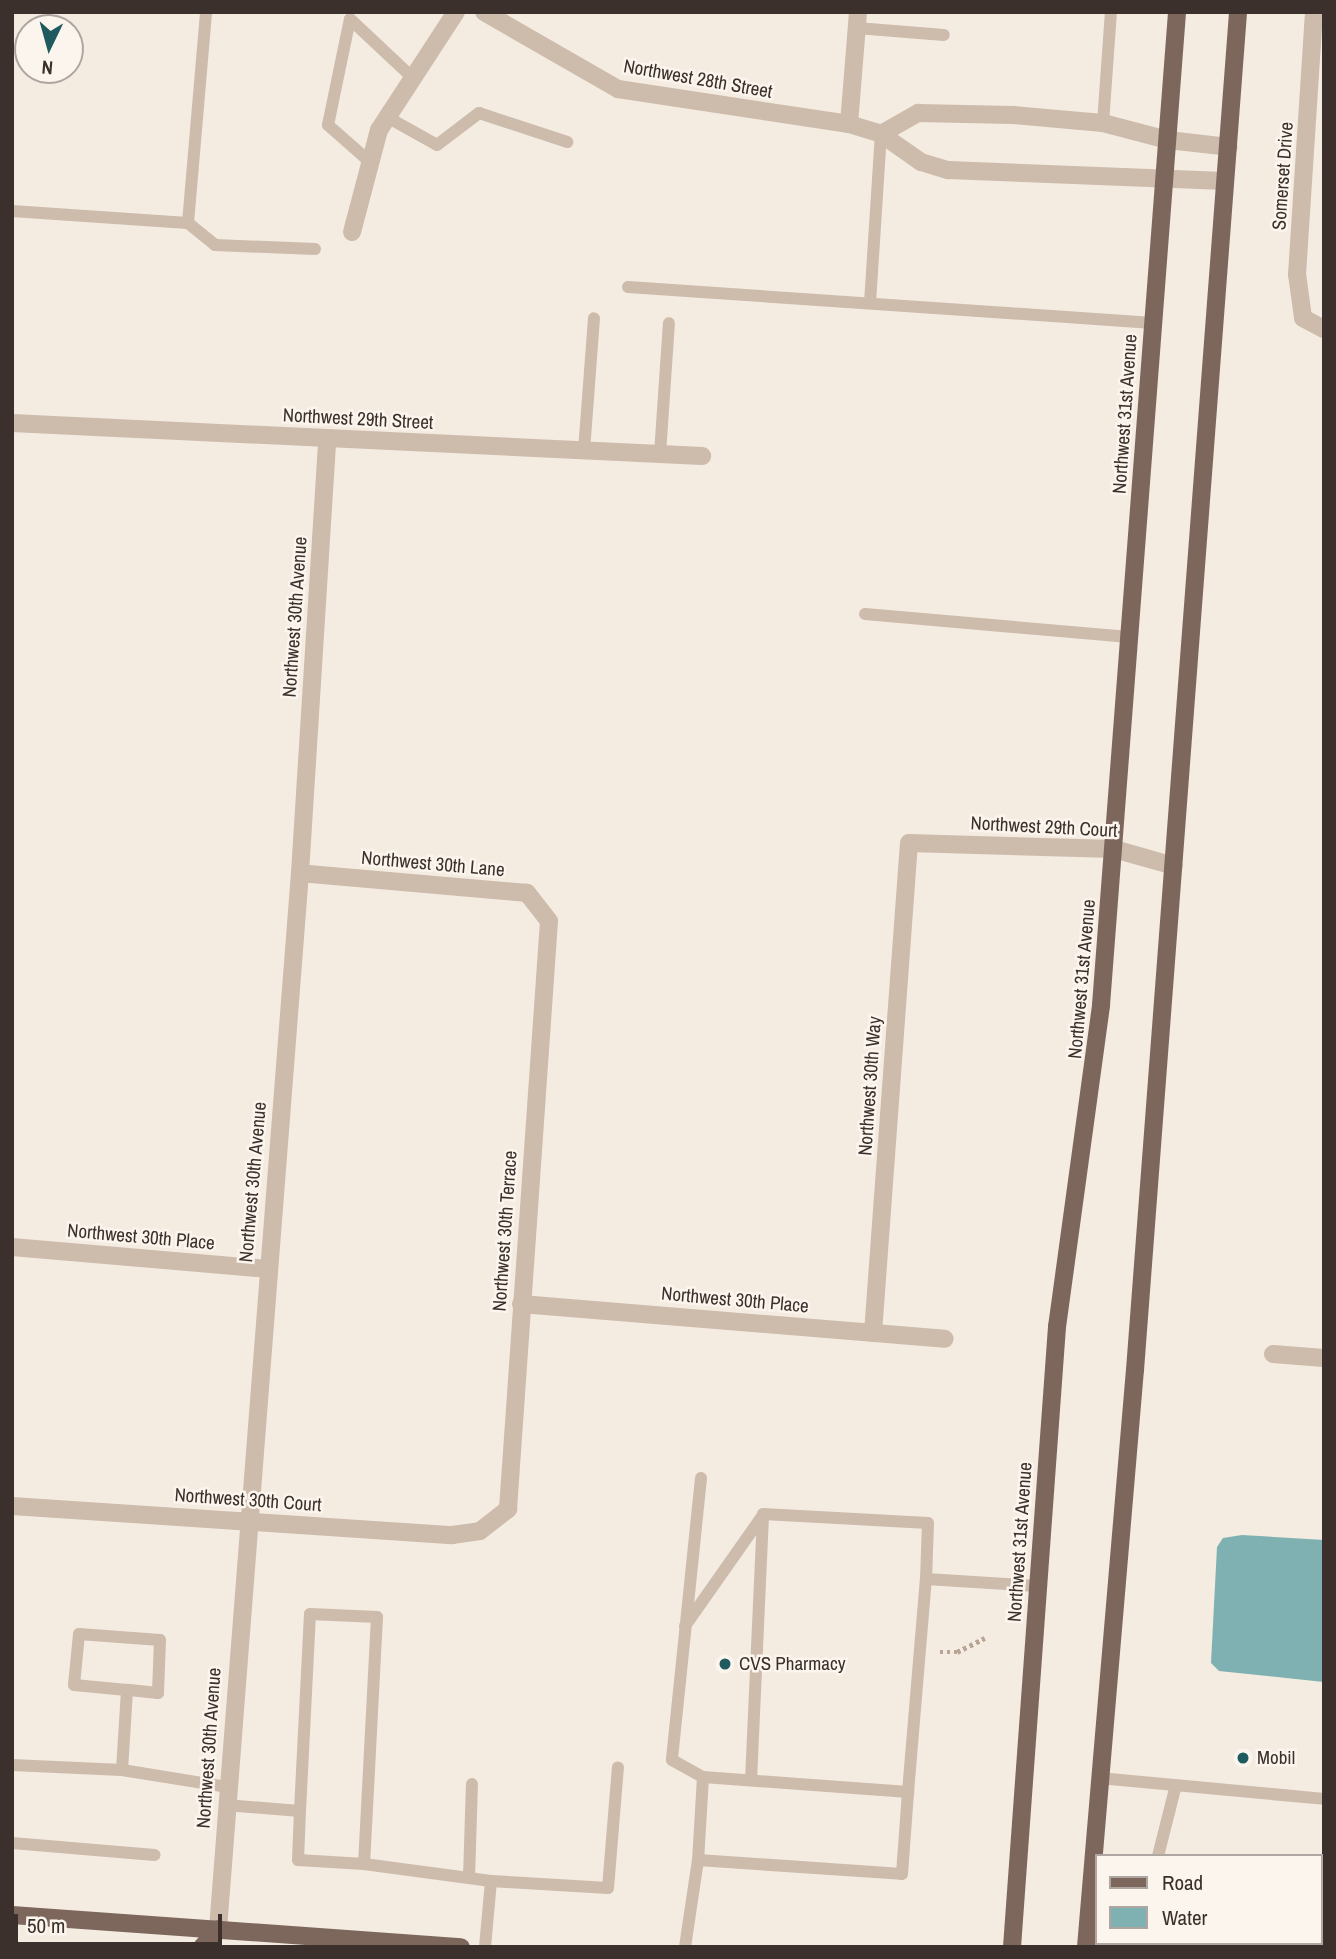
<!DOCTYPE html>
<html>
<head>
<meta charset="utf-8">
<style>
	body { margin:0 }
	#map { position:relative; width:1336px; height:1959px; overflow:hidden; background:#f4ebe1; font-family:"Archivo Narrow",sans-serif }
	div>[style] { position:absolute }
	.water>* { inset:0; background:#7fb0b2 }
	.path>* { height:4.5px; margin-top:-2.25px; transform-origin:0; background:repeating-linear-gradient(90deg,#b9a596 0 3.5px,transparent 0 7px) }
	.service>* { height:12px; margin:-6px; padding:0 6px; transform-origin:6px; border-radius:6px; background:#cdbbac }
	.minor>* { height:18px; margin:-9px; padding:0 9px; transform-origin:9px; border-radius:9px; background:#cdbbac }
	.primary>* { height:18px; margin:-9px; padding:0 9px; transform-origin:9px; border-radius:9px; background:#7d675c }
	.dots>* { width:19px; height:19px; translate:-50% -50%; box-sizing:border-box; border:4px solid #fbf5ee; border-radius:50% }
	span { translate:-50% -50%; white-space:nowrap; text-align:center; line-height:1.15; -webkit-text-stroke:5px #fbf5ee; paint-order:stroke }
	.street-label { font-size:19px; color:#3b302b }
	.poi-label { font-size:19px; color:#3b302b }
	.left { translate:0 -50%; text-align:left }
	.frame { position:absolute; inset:0; border:14px solid #3b302b; pointer-events:none }
	.legend { position:absolute; left:1095px; top:1854px; width:228px; height:91px; box-sizing:border-box; background:#fbf5ee; border:2px solid #aea6a0; margin:0; padding:9px 12px; list-style:none; font-size:21px; color:#3b302b }
	.legend li { display:flex; align-items:center; gap:14px; height:35px }
	.legend b { width:35px; border:2px solid #aea6a0 }
	.north { position:absolute; left:14px; top:14px; width:70px; height:70px; box-sizing:border-box; background:#fbf5ee; border:2px solid #aea6a0; border-radius:50%; rotate:185deg; font-size:19px; font-weight:700; line-height:28px; text-align:center; color:#3b302b }
	.north::after { content:''; display:block; margin:auto; width:24px; height:32px; background:#1f5a5e; clip-path:polygon(50% 0,100% 100%,50% 72%,0 100%) }
	.scale { position:absolute; left:14px; top:1914px; width:208px; height:32px; box-sizing:border-box; border:4px solid #3b302b; border-top:0; padding-left:9px; font-size:21px; line-height:24px; white-space:nowrap; color:#3b302b; -webkit-text-stroke:5px #fbf5ee; paint-order:stroke }
</style>
</head>
<body>
<div id="map">
	<div class="water">
		<div style="clip-path:polygon(1242px 1535px,1324px 1540px,1324px 1682px,1219px 1671px,1211px 1663px,1217px 1547px,1223px 1538px)"></div>
	</div>
	<div class="path">
		<div style="left:940px;top:1652px;width:17px"></div>
		<div style="left:957px;top:1652px;width:31px;rotate:-27deg"></div>
	</div>
	<div class="service">
		<div style="left:857px;top:28px;width:87px;rotate:4.6deg"></div>
		<div style="left:387px;top:117px;width:57px;rotate:29.2deg"></div>
		<div style="left:437px;top:145px;width:53px;rotate:-37.3deg"></div>
		<div style="left:479px;top:113px;width:93px;rotate:18.2deg"></div>
		<div style="left:1103px;top:123px;width:111px;rotate:-85.9deg"></div>
		<div style="left:370px;top:162px;width:56px;rotate:-138.6deg"></div>
		<div style="left:328px;top:125px;width:108px;rotate:-78.3deg"></div>
		<div style="left:350px;top:19px;width:86px;rotate:43.1deg"></div>
		<div style="left:12px;top:211px;width:176px;rotate:3.9deg"></div>
		<div style="left:188px;top:223px;width:212px;rotate:-85.1deg"></div>
		<div style="left:188px;top:223px;width:35px;rotate:39deg"></div>
		<div style="left:215px;top:245px;width:100px;rotate:2.3deg"></div>
		<div style="left:628px;top:287px;width:526px;rotate:3.92deg"></div>
		<div style="left:870px;top:303px;width:169px;rotate:-86.3deg"></div>
		<div style="left:584px;top:451px;width:133px;rotate:-85.7deg"></div>
		<div style="left:660px;top:454px;width:131px;rotate:-86.1deg"></div>
		<div style="left:865px;top:614px;width:265px;rotate:5deg"></div>
		<div style="left:701px;top:1478px;width:283px;rotate:95.9deg"></div>
		<div style="left:672px;top:1760px;width:35px;rotate:29deg"></div>
		<div style="left:703px;top:1777px;width:206px;rotate:4.2deg"></div>
		<div style="left:908px;top:1792px;width:214px;rotate:-85.2deg"></div>
		<div style="left:763px;top:1514px;width:165px;rotate:3.1deg"></div>
		<div style="left:928px;top:1523px;width:56px;rotate:92deg"></div>
		<div style="left:926px;top:1579px;width:112px;rotate:3.6deg"></div>
		<div style="left:685px;top:1626px;width:136px;rotate:-54.9deg"></div>
		<div style="left:12px;top:1765px;width:110px;rotate:2.6deg"></div>
		<div style="left:122px;top:1770px;width:106px;rotate:9.2deg"></div>
		<div style="left:122px;top:1770px;width:80px;rotate:-86.4deg"></div>
		<div style="left:127px;top:1690px;width:53px;rotate:-174.6deg"></div>
		<div style="left:74px;top:1685px;width:51px;rotate:-84.4deg"></div>
		<div style="left:79px;top:1634px;width:81px;rotate:4.2deg"></div>
		<div style="left:160px;top:1640px;width:53px;rotate:92.2deg"></div>
		<div style="left:158px;top:1693px;width:31px;rotate:-174deg"></div>
		<div style="left:703px;top:1777px;width:83px;rotate:93.4deg"></div>
		<div style="left:698px;top:1860px;width:204px;rotate:3.9deg"></div>
		<div style="left:902px;top:1874px;width:82px;rotate:-85.8deg"></div>
		<div style="left:1099px;top:1778px;width:226px;rotate:5.3deg"></div>
		<div style="left:751px;top:1780px;width:266px;rotate:-87.4deg"></div>
		<div style="left:225px;top:1805px;width:75px;rotate:4.6deg"></div>
		<div style="left:300px;top:1811px;width:197px;rotate:-87.1deg"></div>
		<div style="left:310px;top:1614px;width:67px;rotate:2.6deg"></div>
		<div style="left:377px;top:1617px;width:247px;rotate:93deg"></div>
		<div style="left:364px;top:1864px;width:66px;rotate:-176.5deg"></div>
		<div style="left:298px;top:1860px;width:49px;rotate:-87.7deg"></div>
		<div style="left:12px;top:1843px;width:143px;rotate:4.8deg"></div>
		<div style="left:1158px;top:1856px;width:73px;rotate:-75.8deg"></div>
		<div style="left:364px;top:1864px;width:128px;rotate:7.6deg"></div>
		<div style="left:469px;top:1878px;width:94px;rotate:-88.2deg"></div>
		<div style="left:1320px;top:1902px;width:4px;rotate:-14deg"></div>
		<div style="left:485px;top:1947px;width:66px;rotate:-84.8deg"></div>
		<div style="left:491px;top:1881px;width:117px;rotate:3.4deg"></div>
		<div style="left:608px;top:1888px;width:121px;rotate:-85.3deg"></div>
		<div style="left:685px;top:1947px;width:88px;rotate:-81.5deg"></div>
		<div style="left:1297px;top:1947px;width:4px;rotate:-90deg"></div>
	</div>
	<div class="minor">
		<div style="left:484px;top:12px;width:155px;rotate:29.9deg"></div>
		<div style="left:618px;top:89px;width:234px;rotate:8.6deg"></div>
		<div style="left:849px;top:124px;width:34px;rotate:17deg"></div>
		<div style="left:881px;top:134px;width:49px;rotate:35deg"></div>
		<div style="left:921px;top:162px;width:28px;rotate:17deg"></div>
		<div style="left:948px;top:170px;width:277px;rotate:2.3deg"></div>
		<div style="left:1314px;top:12px;width:263px;rotate:93.7deg"></div>
		<div style="left:1297px;top:274px;width:44px;rotate:82.2deg"></div>
		<div style="left:1303px;top:318px;width:24px;rotate:28deg"></div>
		<div style="left:849px;top:124px;width:112px;rotate:-85.4deg"></div>
		<div style="left:881px;top:134px;width:43px;rotate:-29.6deg"></div>
		<div style="left:918px;top:113px;width:95px;rotate:1.2deg"></div>
		<div style="left:1013px;top:115px;width:90px;rotate:5.1deg"></div>
		<div style="left:1103px;top:123px;width:67px;rotate:14.7deg"></div>
		<div style="left:1168px;top:140px;width:61px;rotate:6.5deg"></div>
		<div style="left:352px;top:232px;width:106px;rotate:-75.2deg"></div>
		<div style="left:379px;top:130px;width:141px;rotate:-56.9deg"></div>
		<div style="left:12px;top:423px;width:691px;rotate:2.74deg"></div>
		<div style="left:12px;top:1247px;width:256px;rotate:4.9deg"></div>
		<div style="left:521px;top:1304px;width:425px;rotate:4.7deg"></div>
		<div style="left:873px;top:1333px;width:491px;rotate:-85.8deg"></div>
		<div style="left:909px;top:843px;width:205px;rotate:1.7deg"></div>
		<div style="left:1114px;top:849px;width:62px;rotate:15.8deg"></div>
		<div style="left:1273px;top:1354px;width:51px;rotate:4.5deg"></div>
		<div style="left:12px;top:1506px;width:441px;rotate:3.8deg"></div>
		<div style="left:452px;top:1535px;width:28px;rotate:-8deg"></div>
		<div style="left:480px;top:1531px;width:36px;rotate:-38deg"></div>
		<div style="left:508px;top:1509px;width:589px;rotate:-86.01deg"></div>
		<div style="left:549px;top:921px;width:36px;rotate:-128deg"></div>
		<div style="left:527px;top:893px;width:228px;rotate:-175deg"></div>
		<div style="left:218px;top:1929px;width:1059px;rotate:-85.56deg"></div>
		<div style="left:300px;top:873px;width:435px;rotate:-86.4deg"></div>
	</div>
	<div class="primary">
		<div style="left:12px;top:1915px;width:450px;rotate:4.1deg"></div>
		<div style="left:202px;top:1947px;width:24px;rotate:-48deg"></div>
		<div style="left:1012px;top:1947px;width:622px;rotate:-85.85deg"></div>
		<div style="left:1057px;top:1327px;width:325px;rotate:-82.2deg"></div>
		<div style="left:1101px;top:1005px;width:996px;rotate:-85.62deg"></div>
		<div style="left:1086px;top:1947px;width:579px;rotate:-85.15deg"></div>
		<div style="left:1135px;top:1370px;width:1362px;rotate:-85.66deg"></div>
	</div>
	<div class="dots">
		<div style="left:725px;top:1664px;background:#1f5a5e"></div>
		<div style="left:1243px;top:1758px;background:#1f5a5e"></div>
	</div>
	<div class="street-label">
		<span style="left:698px;top:79px;rotate:10deg">Northwest 28th Street</span>
		<span style="left:1283px;top:176px;rotate:-86deg">Somerset Drive</span>
		<span style="left:1125px;top:414px;rotate:-86deg">Northwest 31st Avenue</span>
		<span style="left:358px;top:419px;rotate:3deg">Northwest 29th Street</span>
		<span style="left:295px;top:617px;rotate:-86deg">Northwest 30th Avenue</span>
		<span style="left:1044px;top:827px;rotate:3deg">Northwest 29th Court</span>
		<span style="left:433px;top:864px;rotate:5deg">Northwest 30th Lane</span>
		<span style="left:1082px;top:979px;rotate:-85deg">Northwest 31st Avenue</span>
		<span style="left:870px;top:1086px;rotate:-86deg">Northwest 30th Way</span>
		<span style="left:253px;top:1182px;rotate:-85deg">Northwest 30th Avenue</span>
		<span style="left:505px;top:1231px;rotate:-86deg">Northwest 30th Terrace</span>
		<span style="left:141px;top:1237px;rotate:5deg">Northwest 30th Place</span>
		<span style="left:735px;top:1300px;rotate:5deg">Northwest 30th Place</span>
		<span style="left:248px;top:1500px;rotate:4deg">Northwest 30th Court</span>
		<span style="left:1020px;top:1542px;rotate:-86deg">Northwest 31st Avenue</span>
		<span style="left:209px;top:1748px;rotate:-86deg">Northwest 30th Avenue</span>
	</div>
	<div class="poi-label">
		<span class="left" style="left:739px;top:1664px">CVS Pharmacy</span>
		<span class="left" style="left:1257px;top:1758px">Mobil</span>
	</div>
	<div class="frame"></div>
	<ul class="legend">
	<li><b style="height:9px;background:#7d675c"></b>Road</li>
	<li><b style="height:19px;background:#7fb0b2"></b>Water</li>
	</ul>
	<div class="north">N</div>
	<div class="scale">50 m</div>
</div>
</body>
</html>
